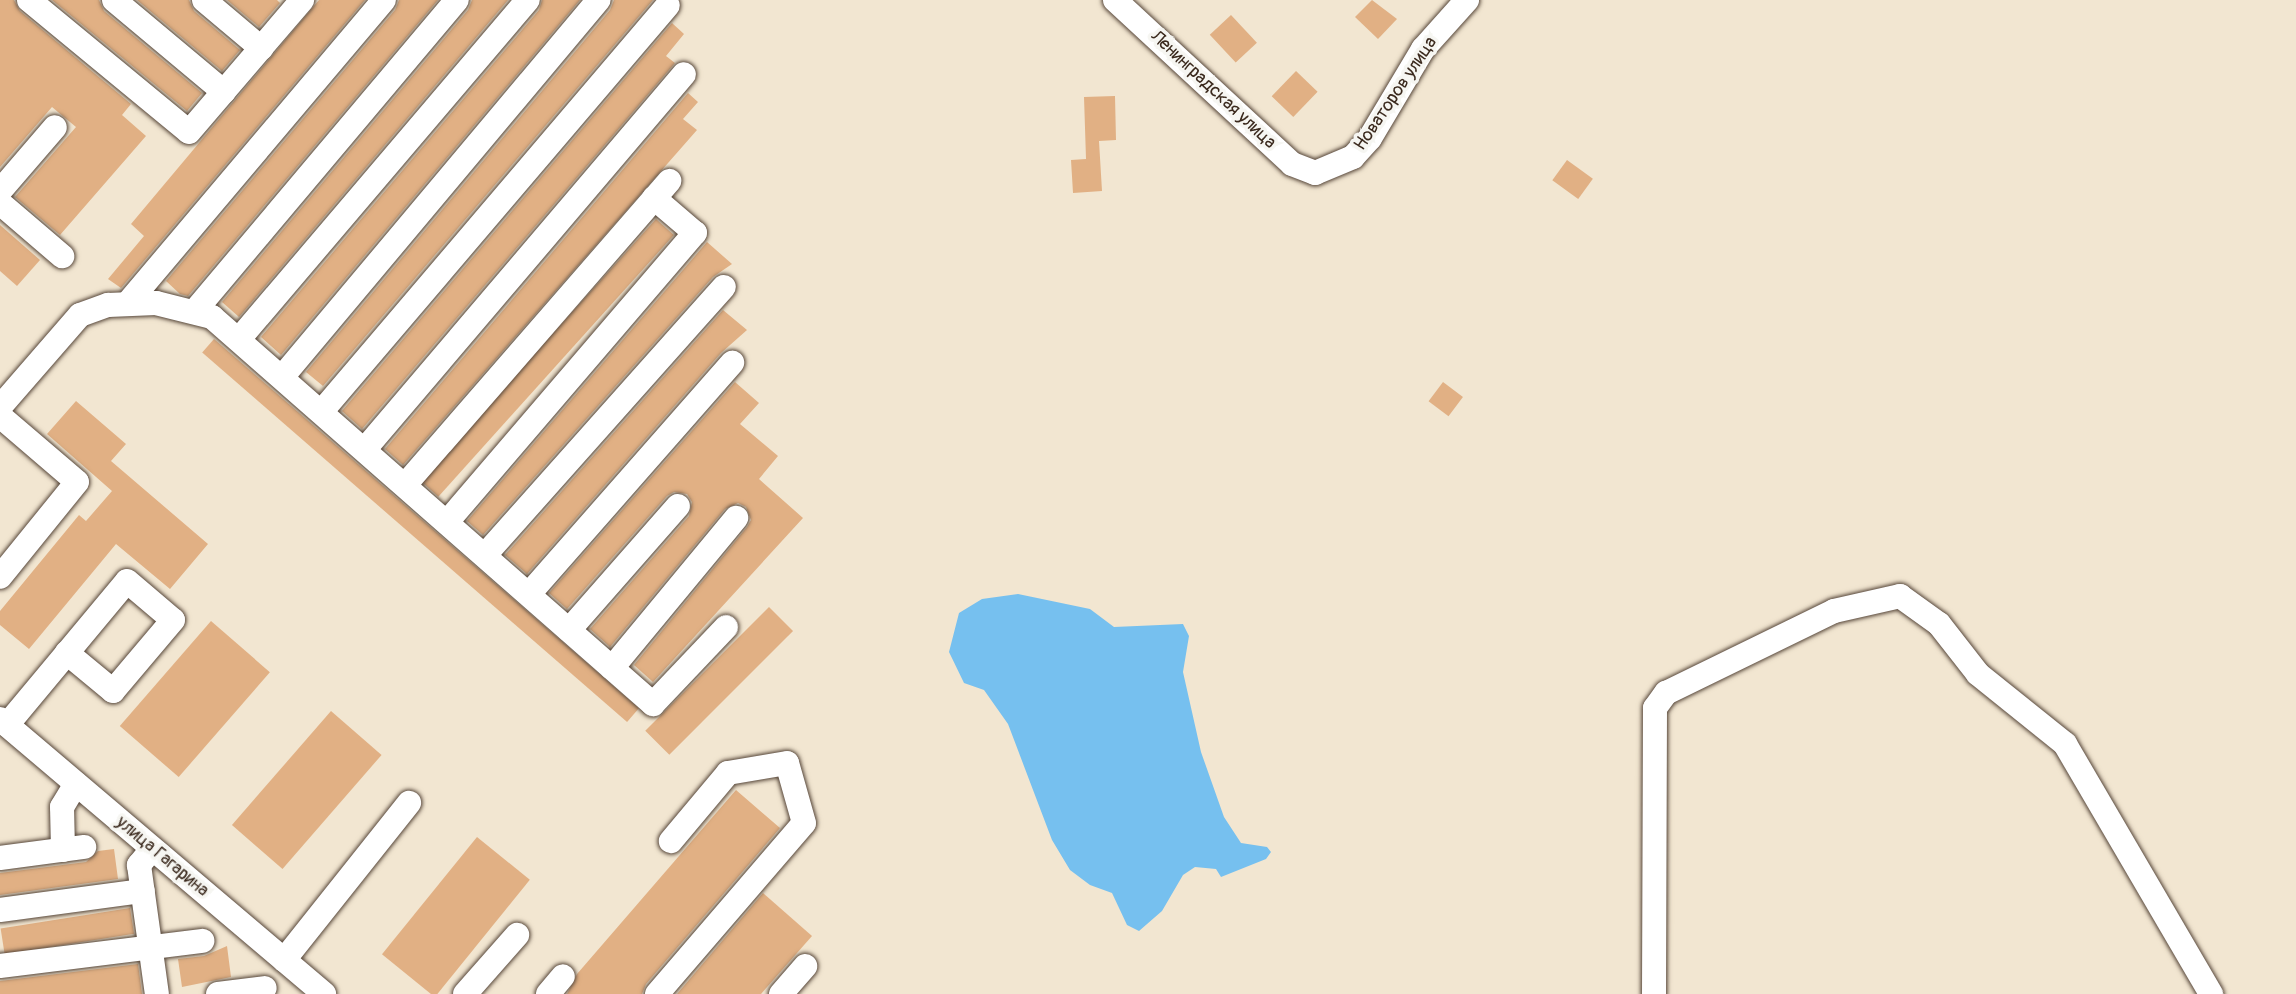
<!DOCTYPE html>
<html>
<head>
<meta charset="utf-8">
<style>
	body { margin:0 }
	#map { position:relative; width:2296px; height:994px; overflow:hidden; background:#f2e6d1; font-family:Pangolin,sans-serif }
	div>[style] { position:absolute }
	.water>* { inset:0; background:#76c0ef }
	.building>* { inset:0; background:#e1b084; transform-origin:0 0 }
	.roads { filter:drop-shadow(0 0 2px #564639) drop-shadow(0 0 2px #564639) }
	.minor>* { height:24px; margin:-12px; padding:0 12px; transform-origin:12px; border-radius:12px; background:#fff }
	span { translate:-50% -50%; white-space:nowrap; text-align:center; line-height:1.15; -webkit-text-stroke:7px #f6f6f2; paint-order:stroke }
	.street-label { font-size:18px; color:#3b2a1e }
</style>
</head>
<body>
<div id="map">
	<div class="water">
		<div style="clip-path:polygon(1018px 594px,1090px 609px,1114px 627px,1183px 624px,1189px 636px,1183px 672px,1201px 752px,1224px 817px,1241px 843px,1267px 847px,1271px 852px,1266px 859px,1221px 877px,1216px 869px,1195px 867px,1183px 875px,1162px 911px,1139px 931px,1127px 925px,1112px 893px,1090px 885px,1070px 870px,1052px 840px,1008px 724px,984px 690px,964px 683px,949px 652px,959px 613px,982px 599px)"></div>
	</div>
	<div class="building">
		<div style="clip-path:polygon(0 0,14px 0,20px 11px,131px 104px,122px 115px,146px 136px,60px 235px,15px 197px,76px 127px,52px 107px,0 167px)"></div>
		<div style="clip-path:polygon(52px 0,99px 0,104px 11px,202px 93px,187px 111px)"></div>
		<div style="clip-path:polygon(137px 0,189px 0,194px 11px,240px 50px,222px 71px)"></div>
		<div style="clip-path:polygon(227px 0,277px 0,280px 3px,259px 27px)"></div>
		<div style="clip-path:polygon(319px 0,365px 0,121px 288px,108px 279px,144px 236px,131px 224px)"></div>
		<div style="clip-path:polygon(399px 0,438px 0,188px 296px,180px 294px,166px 281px,395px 10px)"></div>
		<div style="clip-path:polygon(472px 0,508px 0,239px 317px,222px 302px,468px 10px)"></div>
		<div style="clip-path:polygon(542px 0,580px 0,281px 355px,261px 337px,539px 10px)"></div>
		<div style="clip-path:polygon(614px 0,653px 0,323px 386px,306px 372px,610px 10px)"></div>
		<div style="clip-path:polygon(1372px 0,1397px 19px,1378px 39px,1355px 17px)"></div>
		<div style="left:1231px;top:15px;width:38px;height:29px;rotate:47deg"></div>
		<div style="clip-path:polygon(672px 23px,684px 34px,666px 56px,675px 63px,362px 429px,342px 411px)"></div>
		<div style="left:1296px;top:71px;width:30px;height:35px;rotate:44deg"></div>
		<div style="clip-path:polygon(688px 93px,698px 102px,683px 119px,697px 130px,403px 465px,385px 449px)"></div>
		<div style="clip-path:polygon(1115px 96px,1116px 140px,1099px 141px,1102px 191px,1073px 193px,1071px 160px,1086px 159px,1084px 97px)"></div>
		<div style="left:1567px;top:160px;width:32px;height:25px;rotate:36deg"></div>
		<div style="left:656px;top:219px;width:24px;height:352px;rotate:42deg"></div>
		<div style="clip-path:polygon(0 225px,40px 260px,17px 286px,0 271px)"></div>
		<div style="clip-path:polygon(707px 242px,732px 264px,713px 277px,483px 535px,467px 521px)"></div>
		<div style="clip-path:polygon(723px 310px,747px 330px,721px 353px,527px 574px,505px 555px)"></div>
		<div style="left:214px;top:339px;width:563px;height:18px;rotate:41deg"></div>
		<div style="clip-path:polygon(735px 382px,759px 403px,740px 424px,778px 456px,759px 479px,803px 518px,653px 682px,634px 665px,747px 527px,751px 520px,746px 507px,738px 503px,725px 509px,610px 647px,590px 629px,689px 516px,692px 502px,687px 494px,674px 492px,667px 496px,567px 609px,549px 593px)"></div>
		<div style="left:1443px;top:382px;width:25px;height:24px;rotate:37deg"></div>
		<div style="clip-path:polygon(76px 401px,126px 444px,111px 461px,208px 544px,170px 589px,116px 544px,29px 649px,0 625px,0 611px,79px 515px,86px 521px,112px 491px,47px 434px)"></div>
		<div style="left:769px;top:607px;width:34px;height:175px;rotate:45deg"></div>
		<div style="left:211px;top:621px;width:78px;height:139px;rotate:41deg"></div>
		<div style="left:331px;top:711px;width:67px;height:151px;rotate:41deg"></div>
		<div style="clip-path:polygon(736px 790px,780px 828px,646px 984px,642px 994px,567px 994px,577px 974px)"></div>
		<div style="left:477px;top:837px;width:68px;height:151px;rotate:39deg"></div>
		<div style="clip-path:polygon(114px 849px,118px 879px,0 895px,0 873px,86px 862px,98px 851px)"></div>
		<div style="clip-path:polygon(763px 893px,812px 936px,761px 994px,677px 994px)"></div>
		<div style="left:130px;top:908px;width:26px;height:131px;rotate:81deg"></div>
		<div style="clip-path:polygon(227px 946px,231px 977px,182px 987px,178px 959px,204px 956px)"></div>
		<div style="clip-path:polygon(138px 964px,142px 994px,0 994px,0 981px)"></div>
	</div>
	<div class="roads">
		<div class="minor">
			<div style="left:29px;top:0;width:207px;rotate:39.5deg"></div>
			<div style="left:189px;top:132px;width:174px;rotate:-49.4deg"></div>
			<div style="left:114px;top:0;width:143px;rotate:39.9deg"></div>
			<div style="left:204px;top:0;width:75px;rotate:40.1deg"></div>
			<div style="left:1115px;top:0;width:241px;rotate:42.8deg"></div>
			<div style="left:1292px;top:164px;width:25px;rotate:21deg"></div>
			<div style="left:1315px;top:173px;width:41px;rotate:-22.8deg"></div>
			<div style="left:1353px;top:157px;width:25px;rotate:-48deg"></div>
			<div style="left:1370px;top:138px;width:104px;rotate:-59.2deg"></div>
			<div style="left:1423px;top:49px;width:66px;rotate:-48.1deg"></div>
			<div style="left:0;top:191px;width:84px;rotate:-49.3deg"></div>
			<div style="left:0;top:203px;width:82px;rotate:40.5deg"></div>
			<div style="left:127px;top:304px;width:398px;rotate:-49.8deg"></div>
			<div style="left:194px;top:312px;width:408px;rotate:-49.9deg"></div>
			<div style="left:240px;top:338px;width:444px;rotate:-49.6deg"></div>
			<div style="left:283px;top:376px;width:491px;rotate:-50deg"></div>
			<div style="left:0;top:407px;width:122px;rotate:-49deg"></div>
			<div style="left:80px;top:315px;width:30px;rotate:-20deg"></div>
			<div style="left:108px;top:305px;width:48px;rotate:-2.4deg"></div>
			<div style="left:156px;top:303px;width:58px;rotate:14deg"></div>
			<div style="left:212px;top:317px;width:587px;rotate:41.27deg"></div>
			<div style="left:653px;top:704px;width:106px;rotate:-46.5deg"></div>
			<div style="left:322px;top:411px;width:533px;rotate:-49.56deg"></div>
			<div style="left:0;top:416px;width:101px;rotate:40.6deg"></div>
			<div style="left:77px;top:482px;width:122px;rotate:129deg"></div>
			<div style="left:365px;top:449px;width:492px;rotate:-49.6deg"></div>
			<div style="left:405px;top:485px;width:403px;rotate:-49deg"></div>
			<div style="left:447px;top:522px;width:381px;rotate:-49.4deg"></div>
			<div style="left:695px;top:233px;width:54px;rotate:-139.5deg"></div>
			<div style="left:485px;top:555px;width:359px;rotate:-48.3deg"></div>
			<div style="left:529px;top:594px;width:308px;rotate:-48.7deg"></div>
			<div style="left:569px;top:630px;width:165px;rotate:-48.7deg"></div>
			<div style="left:612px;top:668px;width:195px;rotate:-50.4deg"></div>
			<div style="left:0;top:719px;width:425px;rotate:40.3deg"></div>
			<div style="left:7px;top:725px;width:187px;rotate:-50.2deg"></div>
			<div style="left:127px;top:581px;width:60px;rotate:40.3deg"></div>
			<div style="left:173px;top:620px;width:93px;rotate:130.2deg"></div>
			<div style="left:113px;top:691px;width:60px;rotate:-140.4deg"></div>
			<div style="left:152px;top:849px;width:21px;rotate:129deg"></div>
			<div style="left:139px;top:865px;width:130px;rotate:82.1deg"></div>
			<div style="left:63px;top:850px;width:43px;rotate:-91.3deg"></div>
			<div style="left:62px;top:807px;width:27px;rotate:-59deg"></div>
			<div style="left:0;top:858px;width:85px;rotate:-7.5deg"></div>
			<div style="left:0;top:910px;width:144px;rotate:-7.6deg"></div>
			<div style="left:284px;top:960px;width:201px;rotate:-51.5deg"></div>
			<div style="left:0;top:966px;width:204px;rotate:-7.1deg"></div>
			<div style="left:218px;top:994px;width:47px;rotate:-7.3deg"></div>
			<div style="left:465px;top:994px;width:79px;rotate:-48.6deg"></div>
			<div style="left:548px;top:994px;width:23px;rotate:-50deg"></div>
			<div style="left:657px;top:994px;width:225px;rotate:-49.3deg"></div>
			<div style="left:804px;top:823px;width:62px;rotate:-105.8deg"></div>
			<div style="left:787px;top:763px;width:60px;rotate:170.4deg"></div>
			<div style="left:728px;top:773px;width:89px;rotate:130deg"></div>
			<div style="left:781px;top:994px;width:37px;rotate:-49deg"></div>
			<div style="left:1654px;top:994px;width:286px;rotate:-89.8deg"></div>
			<div style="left:1655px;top:708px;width:19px;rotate:-54deg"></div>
			<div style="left:1666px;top:693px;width:187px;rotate:-26deg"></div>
			<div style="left:1834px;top:611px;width:68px;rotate:-12.8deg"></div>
			<div style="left:1900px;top:596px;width:48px;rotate:35.7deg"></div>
			<div style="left:1939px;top:624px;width:63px;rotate:52deg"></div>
			<div style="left:1978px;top:674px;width:112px;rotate:38.8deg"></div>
			<div style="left:2065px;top:744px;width:290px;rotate:59.7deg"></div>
		</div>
	</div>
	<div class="street-label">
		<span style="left:1213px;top:90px;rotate:43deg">Ленинградская улица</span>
		<span style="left:1396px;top:94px;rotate:-56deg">Новаторов улица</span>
		<span style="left:162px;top:857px;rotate:40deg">улица Гагарина</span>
	</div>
</div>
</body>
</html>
